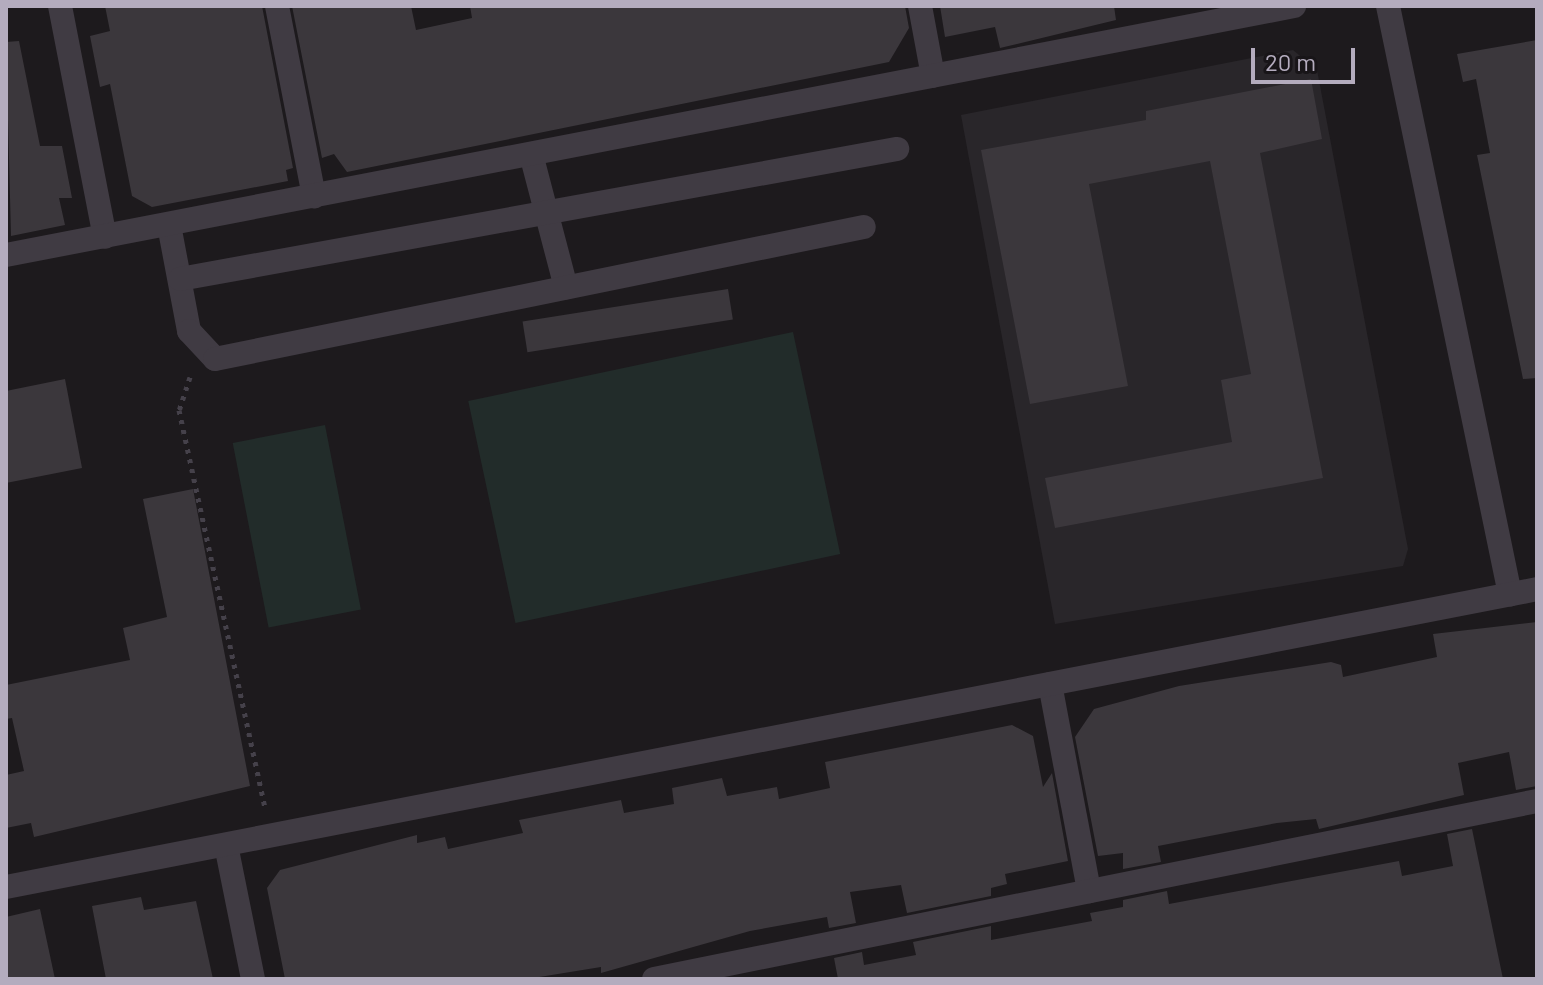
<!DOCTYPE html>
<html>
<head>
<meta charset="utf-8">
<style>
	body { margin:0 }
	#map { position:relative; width:1543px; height:985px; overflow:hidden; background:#1d1a1d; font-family:Barlow,sans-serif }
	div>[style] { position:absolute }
	.built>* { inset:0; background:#29262a }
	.green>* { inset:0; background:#222c2a; transform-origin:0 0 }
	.building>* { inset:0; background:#3b373c; transform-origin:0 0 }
	.path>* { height:5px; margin-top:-2.5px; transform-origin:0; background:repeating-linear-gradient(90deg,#45414a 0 4px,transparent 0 10px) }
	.minor>* { height:24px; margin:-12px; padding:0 12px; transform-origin:12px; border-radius:12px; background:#403b43 }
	span { translate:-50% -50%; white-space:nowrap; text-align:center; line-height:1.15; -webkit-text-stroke:6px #181518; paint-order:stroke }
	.frame { position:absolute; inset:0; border:8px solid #b4acbe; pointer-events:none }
	.scale { position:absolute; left:1251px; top:48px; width:104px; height:36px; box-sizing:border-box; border:4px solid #b4acbe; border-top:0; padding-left:10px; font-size:24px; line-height:28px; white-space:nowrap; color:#b4acbe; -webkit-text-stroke:6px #181518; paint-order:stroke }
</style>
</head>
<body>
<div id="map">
	<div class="built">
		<div style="clip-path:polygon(1293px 50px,1317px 70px,1408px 549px,1403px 566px,1055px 624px,961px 115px)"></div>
	</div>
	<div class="green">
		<div style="left:793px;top:332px;width:227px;height:332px;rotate:78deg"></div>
		<div style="left:325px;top:425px;width:188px;height:94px;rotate:79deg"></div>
	</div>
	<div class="building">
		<div style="clip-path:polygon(105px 6px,262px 6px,293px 168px,286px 170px,288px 181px,152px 207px,132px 196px,110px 84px,100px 87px,90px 36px,110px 31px)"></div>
		<div style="clip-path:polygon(292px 6px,411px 6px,416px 30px,472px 18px,470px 6px,905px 6px,909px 28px,889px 62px,347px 172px,334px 154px,322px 158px)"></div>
		<div style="clip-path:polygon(940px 6px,1114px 6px,1116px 20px,1000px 48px,995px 27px,945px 37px)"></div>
		<div style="clip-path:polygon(1537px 40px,1537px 378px,1523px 379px,1477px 155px,1490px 153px,1476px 79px,1463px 82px,1457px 54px)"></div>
		<div style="clip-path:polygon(19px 41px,40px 146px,62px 146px,72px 198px,59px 198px,65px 225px,11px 236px,6px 42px)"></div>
		<div style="clip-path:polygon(1311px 79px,1322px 139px,1260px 153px,1323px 478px,1055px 528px,1045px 478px,1232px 442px,1221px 380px,1251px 374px,1210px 161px,1089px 184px,1128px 386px,1030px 404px,981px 150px,1146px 120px,1146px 111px)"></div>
		<div style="left:728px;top:289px;width:31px;height:208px;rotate:81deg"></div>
		<div style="clip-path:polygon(65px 379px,82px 468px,6px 483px,6px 391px)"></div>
		<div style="clip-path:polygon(193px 489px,250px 786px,34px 837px,31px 823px,6px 828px,6px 775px,24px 771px,12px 718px,6px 719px,6px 685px,130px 660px,123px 628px,167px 617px,143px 499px)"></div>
		<div style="clip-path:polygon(1537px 622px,1537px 786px,1516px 790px,1509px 752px,1458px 763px,1464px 795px,1319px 829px,1316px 819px,1277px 823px,1158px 846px,1161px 862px,1123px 869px,1123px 853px,1098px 856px,1075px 737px,1094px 709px,1179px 686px,1331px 662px,1341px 665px,1343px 677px,1437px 657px,1433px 634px)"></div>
		<div style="clip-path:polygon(1012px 725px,1033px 736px,1043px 787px,1052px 773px,1068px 861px,1005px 874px,1007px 884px,991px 888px,991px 896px,907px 913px,901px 885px,850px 892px,856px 923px,829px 928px,827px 917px,750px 931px,601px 973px,601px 967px,527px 979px,285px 979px,267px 888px,280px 870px,417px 835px,417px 843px,445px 837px,448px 849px,523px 833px,519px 820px,621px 800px,624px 813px,674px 804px,672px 788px,722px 778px,727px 796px,777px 787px,779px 799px,830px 788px,825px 762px)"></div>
		<div style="clip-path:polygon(1472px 829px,1503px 979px,838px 979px,834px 958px,862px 952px,864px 965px,916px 955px,913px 942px,991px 926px,991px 940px,1092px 921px,1090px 913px,1123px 907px,1123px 900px,1167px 891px,1169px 904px,1399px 861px,1402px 876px,1453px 866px,1447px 834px)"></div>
		<div style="clip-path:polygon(141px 897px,144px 910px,196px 901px,213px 979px,106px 979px,92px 906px)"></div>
		<div style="clip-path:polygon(40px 909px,55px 979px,6px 979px,6px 917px)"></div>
	</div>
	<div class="path">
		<div style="left:190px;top:377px;width:35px;rotate:108deg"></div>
		<div style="left:179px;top:410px;width:407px;rotate:77.8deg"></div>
	</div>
	<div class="minor">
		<div style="left:60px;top:6px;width:235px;rotate:79deg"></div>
		<div style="left:277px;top:6px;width:194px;rotate:79deg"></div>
		<div style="left:920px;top:6px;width:71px;rotate:79.5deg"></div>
		<div style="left:1388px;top:6px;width:601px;rotate:78.28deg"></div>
		<div style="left:531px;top:154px;width:138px;rotate:75.3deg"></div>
		<div style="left:169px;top:225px;width:108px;rotate:79.3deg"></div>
		<div style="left:189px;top:331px;width:38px;rotate:47deg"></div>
		<div style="left:215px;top:359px;width:662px;rotate:-11.5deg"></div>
		<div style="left:6px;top:255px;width:1312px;rotate:-10.94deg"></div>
		<div style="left:180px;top:279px;width:729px;rotate:-10.28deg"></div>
		<div style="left:1050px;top:684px;width:211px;rotate:79.3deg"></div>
		<div style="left:226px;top:845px;width:137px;rotate:78.6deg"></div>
		<div style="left:6px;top:887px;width:1560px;rotate:-11.01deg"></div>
		<div style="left:654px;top:979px;width:901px;rotate:-11.4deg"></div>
	</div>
	<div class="frame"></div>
	<div class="scale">20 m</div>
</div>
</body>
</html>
